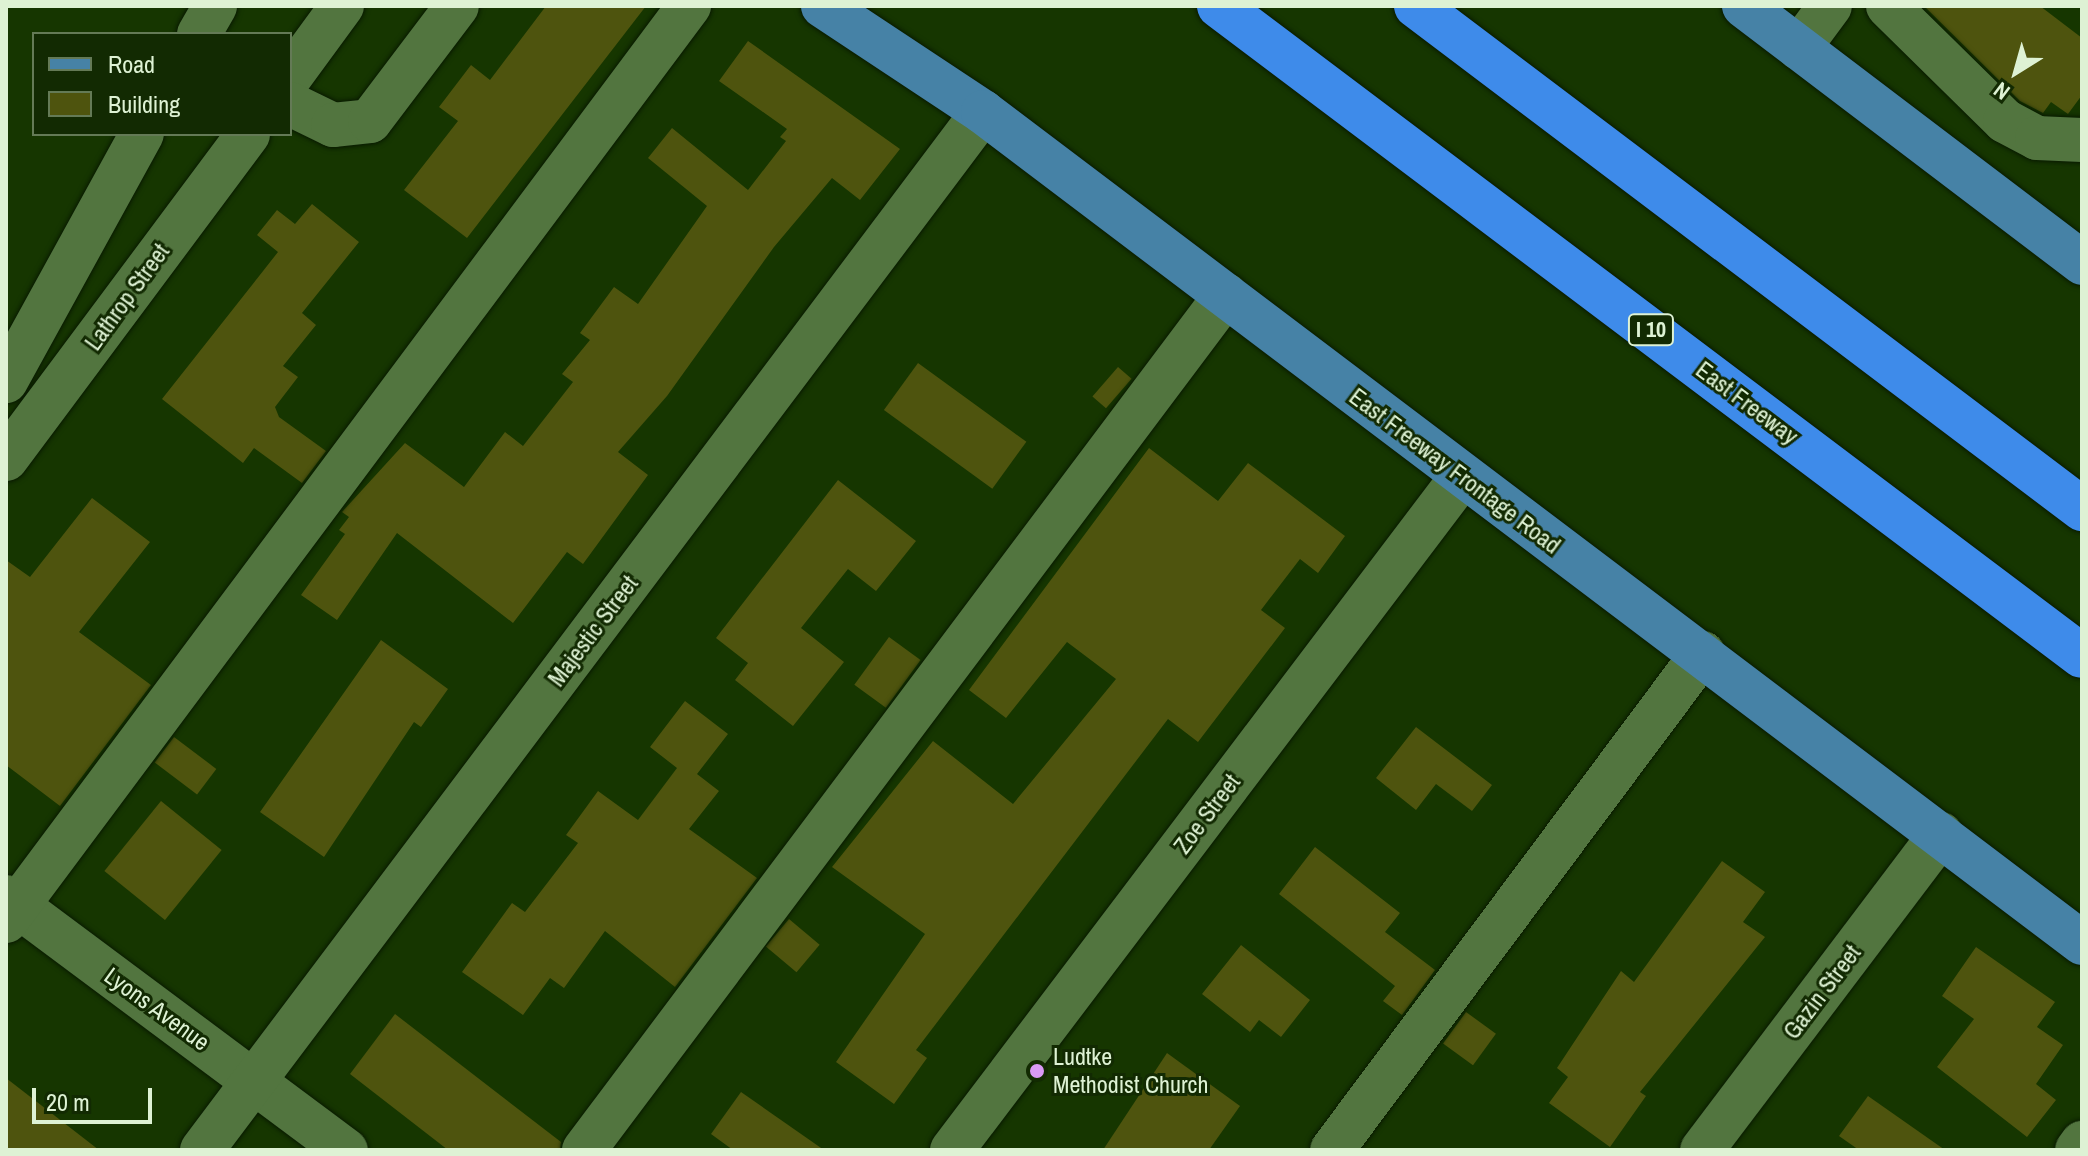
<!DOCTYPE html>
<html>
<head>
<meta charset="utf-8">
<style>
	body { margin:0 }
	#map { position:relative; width:2088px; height:1156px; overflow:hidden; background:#163600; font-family:"Archivo Narrow",sans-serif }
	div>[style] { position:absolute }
	.building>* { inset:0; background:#4e540e; transform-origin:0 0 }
	.roads { filter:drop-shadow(0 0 2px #091a01) drop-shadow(0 0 2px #091a01) }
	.minor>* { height:44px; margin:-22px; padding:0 22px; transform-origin:22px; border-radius:22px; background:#52753f }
	.major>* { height:44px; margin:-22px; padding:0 22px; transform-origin:22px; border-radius:22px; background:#4682a6 }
	.highway>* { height:44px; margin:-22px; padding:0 22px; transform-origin:22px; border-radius:22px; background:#3e8bea }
	.dots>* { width:22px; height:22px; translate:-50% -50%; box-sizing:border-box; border:4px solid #122a02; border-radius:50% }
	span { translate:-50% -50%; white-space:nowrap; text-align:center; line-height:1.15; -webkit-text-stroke:6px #122a02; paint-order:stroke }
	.shield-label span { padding:2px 6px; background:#122a02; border:2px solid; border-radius:6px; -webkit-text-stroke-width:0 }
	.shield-label { font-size:22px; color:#def2d4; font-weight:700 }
	.street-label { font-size:24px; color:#def2d4 }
	.poi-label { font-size:24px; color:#def2d4 }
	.left { translate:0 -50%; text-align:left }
	.frame { position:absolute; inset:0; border:8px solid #def2d4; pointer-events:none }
	.legend { position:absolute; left:32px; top:32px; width:260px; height:104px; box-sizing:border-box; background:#122a02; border:2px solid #647a56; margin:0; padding:10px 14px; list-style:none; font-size:24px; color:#def2d4 }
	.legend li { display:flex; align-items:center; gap:16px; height:40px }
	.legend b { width:40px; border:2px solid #647a56 }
	.north { position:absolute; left:1976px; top:32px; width:80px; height:80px; -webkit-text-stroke:6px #122a02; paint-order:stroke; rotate:217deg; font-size:22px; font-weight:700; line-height:32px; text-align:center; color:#def2d4 }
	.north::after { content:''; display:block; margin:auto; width:28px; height:36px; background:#def2d4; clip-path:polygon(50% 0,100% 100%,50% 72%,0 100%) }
	.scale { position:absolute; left:32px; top:1088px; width:120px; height:36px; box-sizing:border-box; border:4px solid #def2d4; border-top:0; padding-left:10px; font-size:24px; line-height:28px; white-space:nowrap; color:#def2d4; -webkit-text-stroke:6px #122a02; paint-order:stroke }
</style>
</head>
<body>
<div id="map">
	<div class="building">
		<div style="clip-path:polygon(546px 6px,646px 6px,467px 238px,404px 190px,458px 121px,439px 107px,471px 65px,490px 80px)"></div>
		<div style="clip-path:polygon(1924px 6px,2040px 6px,2082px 38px,2082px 95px,2068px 114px,2051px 102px,2043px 113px,2020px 101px)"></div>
		<div style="clip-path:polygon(748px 41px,900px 149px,860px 200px,832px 178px,774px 247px,667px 396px,618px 452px,648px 475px,583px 564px,567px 552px,513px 623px,397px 533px,337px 620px,301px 595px,345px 534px,339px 530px,349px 517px,342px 512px,405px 443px,464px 487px,505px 432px,523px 446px,573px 382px,562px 374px,590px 340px,580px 333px,614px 287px,638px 304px,707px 206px,648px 158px,672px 128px,748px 190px,786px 141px,780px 137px,787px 129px,719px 81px)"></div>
		<div style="clip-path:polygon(312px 204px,359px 242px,302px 313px,316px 325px,283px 366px,298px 377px,275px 407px,279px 417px,326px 451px,302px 483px,254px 448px,243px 463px,162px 399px,278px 252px,257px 235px,277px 210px,295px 224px)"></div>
		<div style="left:918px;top:363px;width:134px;height:58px;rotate:36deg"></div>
		<div style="left:1118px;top:367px;width:18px;height:39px;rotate:41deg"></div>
		<div style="clip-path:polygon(1149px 448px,1218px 501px,1248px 463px,1345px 536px,1318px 573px,1300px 559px,1261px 610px,1285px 628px,1198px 742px,1168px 719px,916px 1050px,927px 1058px,894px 1104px,836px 1062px,925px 934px,832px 867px,933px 741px,1013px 804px,1116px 679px,1067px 642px,1006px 718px,969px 690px)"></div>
		<div style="clip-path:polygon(838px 480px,916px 541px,876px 591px,848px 569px,801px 628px,844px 662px,793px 726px,735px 680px,748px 663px,716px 638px)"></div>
		<div style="clip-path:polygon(92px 498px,150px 542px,79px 632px,151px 685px,60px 806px,6px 765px,6px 560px,30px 577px)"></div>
		<div style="left:889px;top:637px;width:39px;height:59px;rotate:36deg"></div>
		<div style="clip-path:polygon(381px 640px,448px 689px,421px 727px,414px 722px,324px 857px,260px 812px)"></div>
		<div style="clip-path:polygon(685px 701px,728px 734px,697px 774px,719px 791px,689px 829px,757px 878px,675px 987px,605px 931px,564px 988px,550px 978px,523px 1015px,462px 972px,512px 903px,525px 912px,578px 843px,566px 835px,598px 791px,638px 820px,677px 768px,650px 747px)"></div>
		<div style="clip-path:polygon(1416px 727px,1492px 785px,1472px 811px,1436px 784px,1416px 810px,1376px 778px)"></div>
		<div style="left:174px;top:737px;width:53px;height:32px;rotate:37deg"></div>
		<div style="left:161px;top:801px;width:78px;height:90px;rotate:39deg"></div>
		<div style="clip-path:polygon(1315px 847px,1400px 913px,1385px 932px,1435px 970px,1402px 1015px,1383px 1001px,1395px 986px,1279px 894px)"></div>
		<div style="clip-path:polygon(1722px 861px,1765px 892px,1743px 922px,1765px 937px,1640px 1092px,1646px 1096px,1610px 1147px,1549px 1103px,1568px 1077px,1557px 1068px,1621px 971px,1634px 982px)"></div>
		<div style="left:789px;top:919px;width:40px;height:36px;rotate:40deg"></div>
		<div style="clip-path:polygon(1241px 945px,1310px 1000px,1281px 1037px,1259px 1020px,1250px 1032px,1202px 994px)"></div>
		<div style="clip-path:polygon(1976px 947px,2055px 1002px,2037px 1027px,2063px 1045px,2036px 1084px,2056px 1100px,2027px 1137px,1937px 1067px,1974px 1019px,1942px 996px)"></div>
		<div style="left:1466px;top:1012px;width:37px;height:39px;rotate:36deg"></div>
		<div style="clip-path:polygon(395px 1014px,561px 1142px,560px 1150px,448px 1150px,350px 1074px)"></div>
		<div style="clip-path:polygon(1167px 1053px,1240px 1106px,1209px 1150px,1103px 1150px)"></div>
		<div style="clip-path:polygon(6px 1078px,99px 1150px,6px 1150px)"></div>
		<div style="clip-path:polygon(741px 1092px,824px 1150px,733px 1150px,711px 1134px)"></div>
		<div style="clip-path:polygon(1868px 1096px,1945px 1150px,1859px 1150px,1839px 1136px)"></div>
	</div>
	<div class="roads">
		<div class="minor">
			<div style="left:1888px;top:6px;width:164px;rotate:44.5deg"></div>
			<div style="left:2005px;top:121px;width:36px;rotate:28deg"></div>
			<div style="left:2037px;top:138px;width:45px;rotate:2.5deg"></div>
			<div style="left:199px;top:34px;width:32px;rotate:-60deg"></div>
			<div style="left:1799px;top:48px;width:52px;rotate:-53.6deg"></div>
			<div style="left:290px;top:77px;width:88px;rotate:-53.8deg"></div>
			<div style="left:290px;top:104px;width:48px;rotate:26deg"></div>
			<div style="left:333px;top:125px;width:37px;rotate:-6deg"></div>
			<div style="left:370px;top:121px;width:144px;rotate:-52.9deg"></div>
			<div style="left:6px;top:381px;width:282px;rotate:-61.2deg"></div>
			<div style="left:6px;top:459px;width:405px;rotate:-53.3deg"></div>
			<div style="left:6px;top:897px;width:424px;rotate:36.7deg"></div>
			<div style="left:6px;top:921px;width:1142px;rotate:-53.26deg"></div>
			<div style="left:202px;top:1150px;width:1299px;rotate:-53.04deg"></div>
			<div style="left:584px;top:1150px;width:1069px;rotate:-53.1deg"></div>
			<div style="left:952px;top:1150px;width:843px;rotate:-52.86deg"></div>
			<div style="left:1332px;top:1150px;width:620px;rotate:-53.26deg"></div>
			<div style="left:1702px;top:1150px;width:396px;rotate:-52.9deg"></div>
			<div style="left:2077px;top:1150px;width:9px;rotate:-54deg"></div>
		</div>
		<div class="major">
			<div style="left:823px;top:6px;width:192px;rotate:33.5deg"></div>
			<div style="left:983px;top:112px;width:1378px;rotate:37.09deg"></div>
			<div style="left:1744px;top:6px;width:425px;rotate:37.2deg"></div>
		</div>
		<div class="highway">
			<div style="left:1219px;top:6px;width:1080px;rotate:36.99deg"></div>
			<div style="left:1416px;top:6px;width:835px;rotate:37.06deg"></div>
		</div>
	</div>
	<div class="dots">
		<div style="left:1037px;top:1071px;background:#da9af6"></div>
	</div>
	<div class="shield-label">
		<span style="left:1651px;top:330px">I 10</span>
	</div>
	<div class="street-label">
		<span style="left:127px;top:297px;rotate:-54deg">Lathrop Street</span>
		<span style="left:1747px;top:403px;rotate:37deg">East Freeway</span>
		<span style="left:1455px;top:471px;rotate:37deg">East Freeway Frontage Road</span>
		<span style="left:593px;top:631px;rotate:-53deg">Majestic Street</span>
		<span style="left:1207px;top:814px;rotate:-53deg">Zoe Street</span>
		<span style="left:1822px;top:992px;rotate:-53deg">Gazin Street</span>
		<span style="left:157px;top:1009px;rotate:36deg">Lyons Avenue</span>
	</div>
	<div class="poi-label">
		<span class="left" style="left:1053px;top:1071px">Ludtke<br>Methodist Church</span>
	</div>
	<div class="frame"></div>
	<ul class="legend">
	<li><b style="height:10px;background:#4682a6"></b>Road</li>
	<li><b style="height:22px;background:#4e540e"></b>Building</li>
	</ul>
	<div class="north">N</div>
	<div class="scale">20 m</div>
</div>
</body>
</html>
